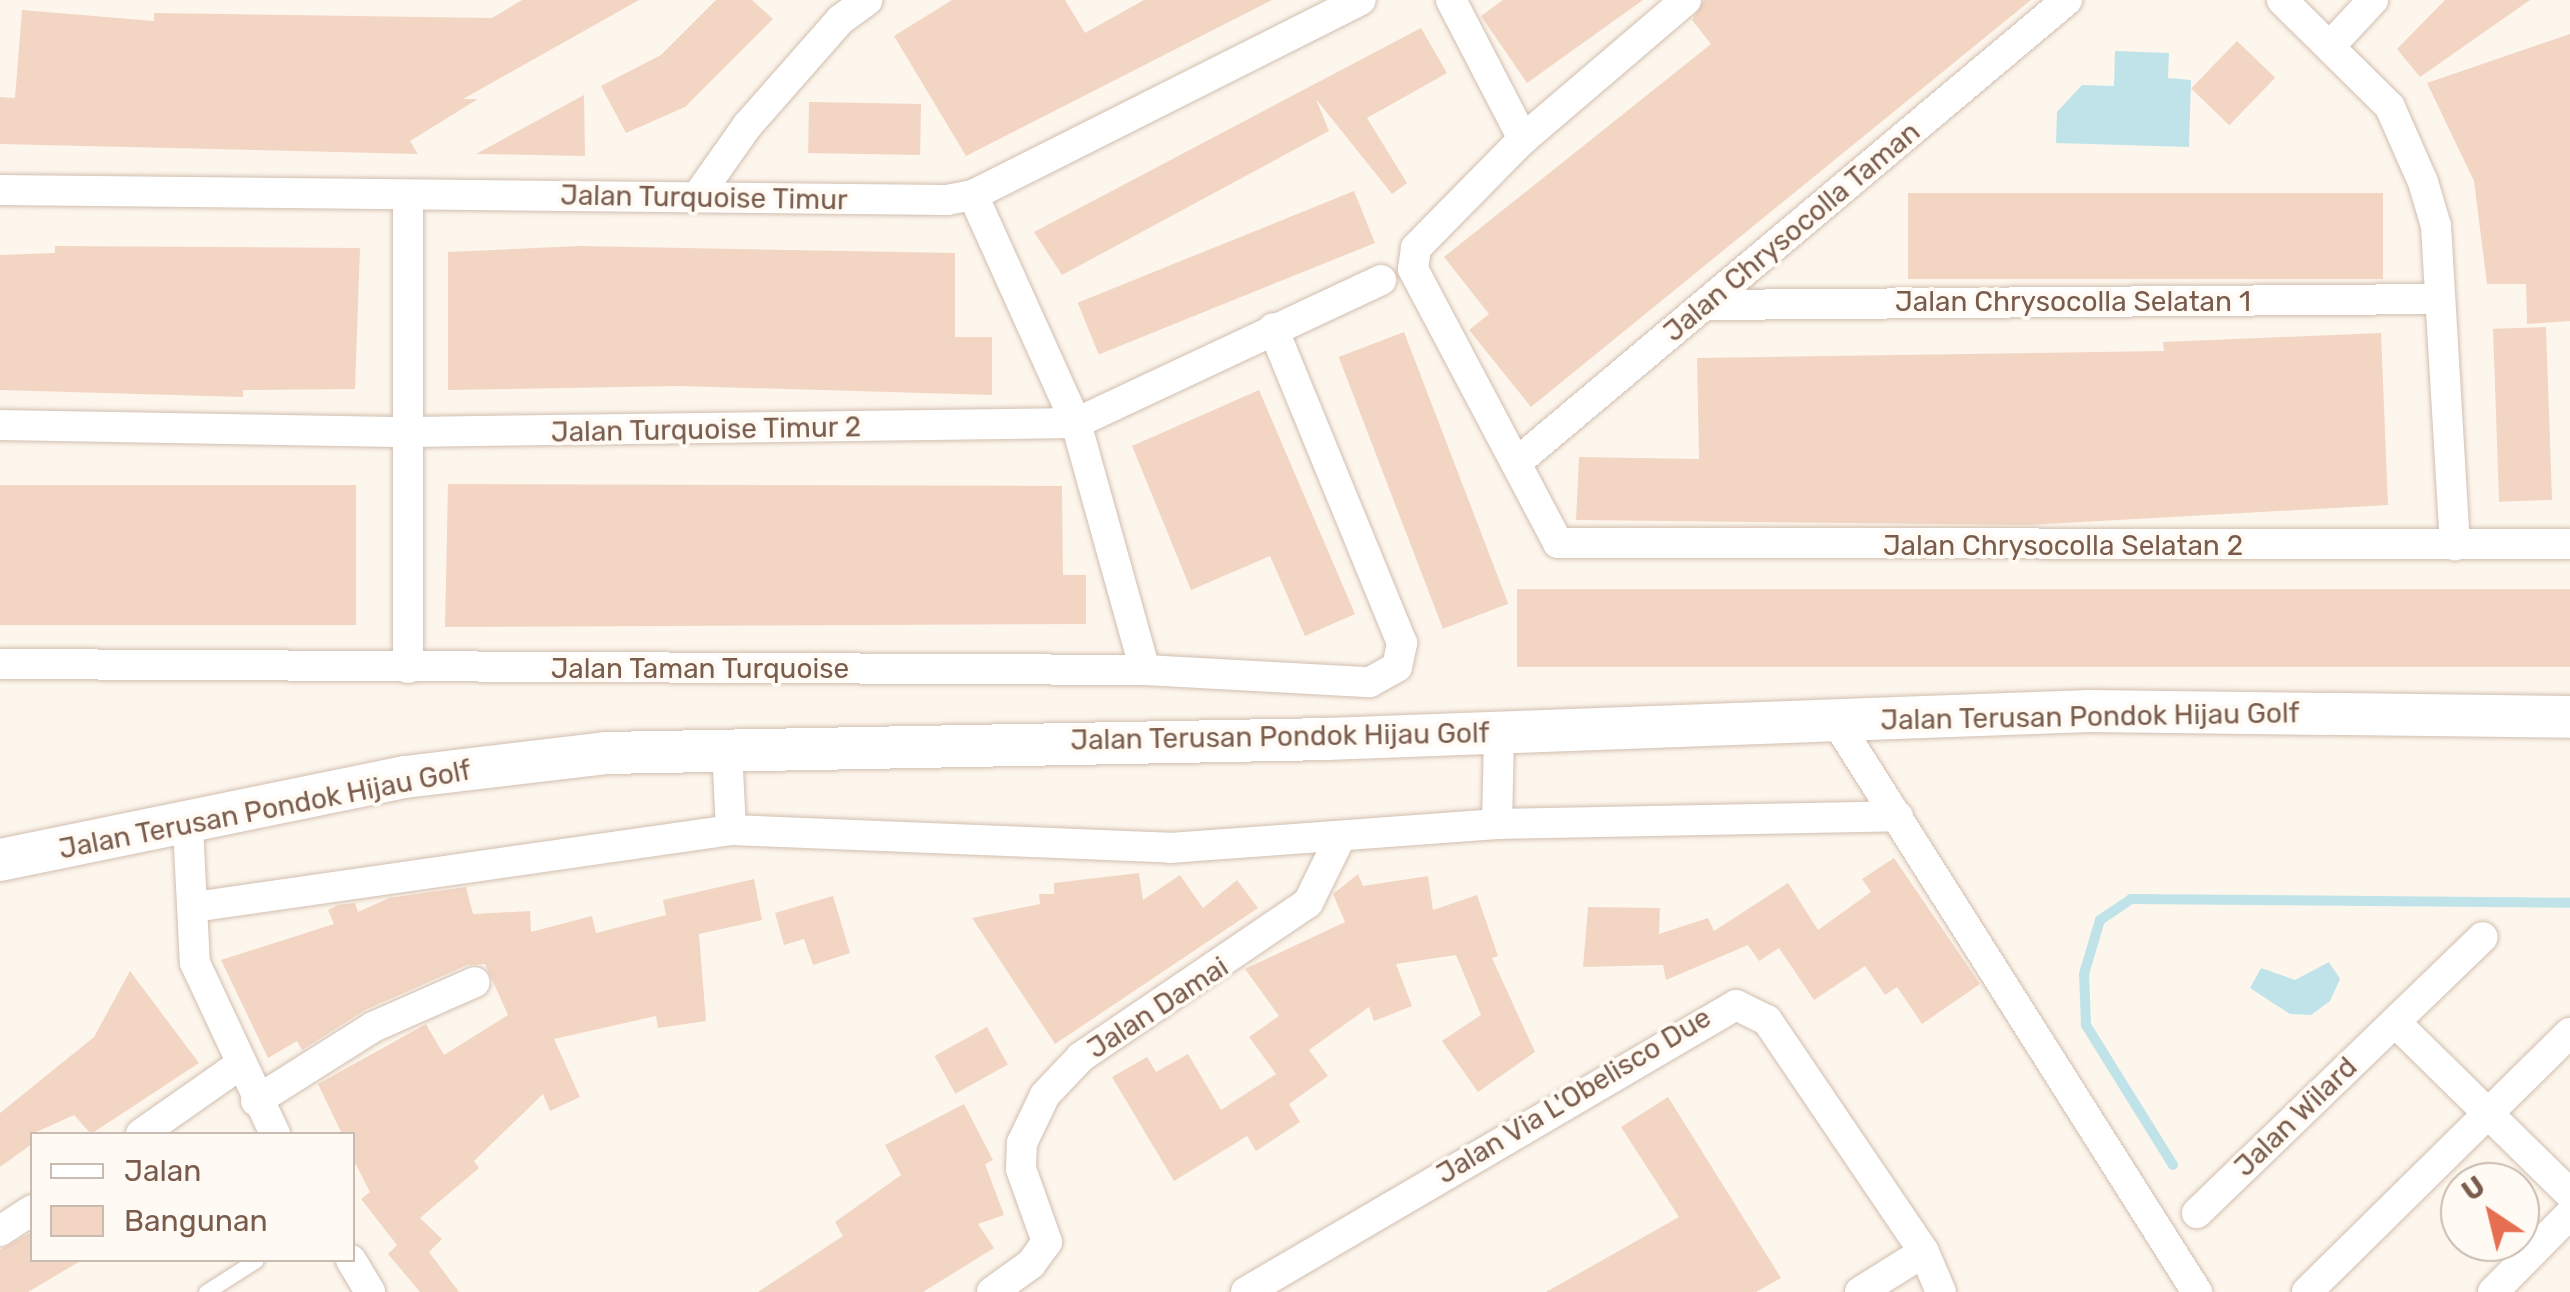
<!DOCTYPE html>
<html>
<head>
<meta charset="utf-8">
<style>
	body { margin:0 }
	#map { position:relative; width:2570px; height:1292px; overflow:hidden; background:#fdf6ec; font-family:Rubik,sans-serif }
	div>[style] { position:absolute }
	.water>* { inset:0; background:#bfe3e8 }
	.stream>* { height:10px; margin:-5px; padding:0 5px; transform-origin:5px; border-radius:5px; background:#bfe3e8 }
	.building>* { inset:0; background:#f3d5c3; transform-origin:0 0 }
	.roads { filter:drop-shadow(0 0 2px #d1beb0) drop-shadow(0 0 2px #d1beb0) }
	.service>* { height:15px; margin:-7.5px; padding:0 7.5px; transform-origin:7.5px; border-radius:7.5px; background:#fff }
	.minor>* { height:30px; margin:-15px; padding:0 15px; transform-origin:15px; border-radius:15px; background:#fff }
	.secondary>* { height:42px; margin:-21px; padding:0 21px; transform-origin:21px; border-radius:21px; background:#fff }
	span { translate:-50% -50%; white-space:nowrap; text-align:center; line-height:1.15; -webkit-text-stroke:8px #fffaf3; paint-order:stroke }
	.street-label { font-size:28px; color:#7a5c4d }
	.legend { position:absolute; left:30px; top:1132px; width:325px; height:130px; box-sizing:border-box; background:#fffaf3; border:2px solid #cabbb1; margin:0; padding:12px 18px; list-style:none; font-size:30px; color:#7a5c4d }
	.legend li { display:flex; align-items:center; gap:20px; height:50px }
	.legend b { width:50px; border:2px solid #cabbb1 }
	.north { position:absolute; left:2440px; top:1162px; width:100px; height:100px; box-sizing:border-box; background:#fffaf3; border:2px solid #cabbb1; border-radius:50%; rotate:325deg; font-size:28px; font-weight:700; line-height:40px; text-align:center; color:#7a5c4d }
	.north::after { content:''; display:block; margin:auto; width:35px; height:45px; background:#e76f51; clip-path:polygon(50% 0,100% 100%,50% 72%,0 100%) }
</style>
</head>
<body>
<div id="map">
	<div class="water">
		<div style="clip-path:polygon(2115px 51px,2169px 53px,2168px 78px,2191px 80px,2189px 147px,2056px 143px,2057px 112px,2082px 85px,2114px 86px)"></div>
		<div style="clip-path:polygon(2329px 962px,2340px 979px,2330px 1001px,2311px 1015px,2290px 1014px,2250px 988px,2261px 968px,2295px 980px)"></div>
	</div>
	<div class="stream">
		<div style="left:2173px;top:1165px;width:165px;rotate:-121.9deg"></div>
		<div style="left:2086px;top:1025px;width:51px;rotate:-92.2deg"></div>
		<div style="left:2084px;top:974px;width:56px;rotate:-73.5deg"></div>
		<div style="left:2100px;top:920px;width:37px;rotate:-34deg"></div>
		<div style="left:2131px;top:899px;width:439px;rotate:0.5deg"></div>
	</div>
	<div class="building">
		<div style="clip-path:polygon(522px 0,639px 0,463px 99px,478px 99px,410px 141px,418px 154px,0 144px,0 97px,15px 98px,22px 10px,154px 21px,154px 13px,492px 18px)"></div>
		<div style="clip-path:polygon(716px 0,752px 0,773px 19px,685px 107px,626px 133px,601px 86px,661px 55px)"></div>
		<div style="clip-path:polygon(952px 0,1065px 0,1085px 33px,1144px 0,1272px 0,966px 156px,894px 36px)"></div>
		<div style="clip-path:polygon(1503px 0,1643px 0,1527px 83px,1481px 16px)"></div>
		<div style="clip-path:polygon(1704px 0,2031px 0,1531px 407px,1469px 330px,1489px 314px,1444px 257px,1711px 44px,1692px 20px)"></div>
		<div style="clip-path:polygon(2445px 0,2530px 0,2420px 77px,2397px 49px)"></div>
		<div style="clip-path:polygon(1421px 28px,1447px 73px,1367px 118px,1407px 183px,1392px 194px,1316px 99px,1329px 131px,1062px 275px,1034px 232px)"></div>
		<div style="clip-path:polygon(2570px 34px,2570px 321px,2527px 324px,2526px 284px,2487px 284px,2474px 181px,2427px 83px)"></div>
		<div style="left:2237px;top:41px;width:53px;height:66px;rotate:44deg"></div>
		<div style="clip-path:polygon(584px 95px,585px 156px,476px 154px)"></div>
		<div style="left:809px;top:102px;width:112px;height:51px;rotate:1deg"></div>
		<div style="left:1354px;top:191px;width:56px;height:298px;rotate:68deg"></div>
		<div style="left:1908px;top:193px;width:475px;height:86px"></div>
		<div style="clip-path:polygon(55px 246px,360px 248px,355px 389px,243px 390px,243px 397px,0 390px,0 255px,55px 253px)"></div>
		<div style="clip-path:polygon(579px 246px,955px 253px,955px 337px,992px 337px,992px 395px,680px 386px,448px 390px,448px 252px)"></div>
		<div style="left:2546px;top:327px;width:173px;height:53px;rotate:88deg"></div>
		<div style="left:1404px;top:332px;width:291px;height:70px;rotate:69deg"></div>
		<div style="clip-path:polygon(2381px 333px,2388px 505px,2029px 525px,1576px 520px,1579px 457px,1699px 459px,1697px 358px,2164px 351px,2163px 342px)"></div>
		<div style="clip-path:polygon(1259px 390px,1355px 614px,1305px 636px,1270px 556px,1191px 590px,1132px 446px)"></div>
		<div style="clip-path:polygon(448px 484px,1062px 486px,1063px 575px,1086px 575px,1086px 624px,445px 627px)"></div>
		<div style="left:0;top:485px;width:356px;height:140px"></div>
		<div style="left:2570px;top:589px;width:78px;height:1053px;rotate:90deg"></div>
		<div style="clip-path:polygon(1894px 858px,1980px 984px,1922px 1024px,1897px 987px,1885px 995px,1865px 966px,1814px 1000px,1779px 948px,1759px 961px,1748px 945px,1666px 980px,1663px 965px,1583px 967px,1588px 907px,1660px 908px,1659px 934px,1708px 918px,1714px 931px,1788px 883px,1818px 930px,1871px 892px,1862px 879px)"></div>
		<div style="clip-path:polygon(1139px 873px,1143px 900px,1180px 875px,1203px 908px,1237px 880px,1258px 908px,1055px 1044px,972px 918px,1040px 904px,1039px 894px,1054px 894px,1054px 883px)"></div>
		<div style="clip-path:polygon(1358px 874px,1363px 886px,1428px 876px,1433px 910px,1477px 895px,1498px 956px,1492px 958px,1535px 1052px,1478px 1092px,1442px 1041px,1481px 1015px,1456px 955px,1396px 964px,1412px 1006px,1374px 1021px,1369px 1007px,1309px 1050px,1328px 1076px,1289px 1104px,1300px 1122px,1256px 1151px,1247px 1136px,1174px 1181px,1112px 1077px,1147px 1057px,1156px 1072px,1188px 1054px,1221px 1110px,1276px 1074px,1249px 1037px,1279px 1016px,1245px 969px,1345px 922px,1333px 894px)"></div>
		<div style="clip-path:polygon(754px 879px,762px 920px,699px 934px,706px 1021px,658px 1028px,656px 1016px,554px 1039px,580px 1097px,550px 1111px,543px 1094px,474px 1161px,479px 1168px,420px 1218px,442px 1239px,429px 1252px,459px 1292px,420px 1292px,388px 1254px,397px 1245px,361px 1199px,370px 1192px,352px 1157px,352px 1134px,342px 1134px,318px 1084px,426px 1024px,444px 1055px,508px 1015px,485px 964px,467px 965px,365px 1010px,302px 1050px,297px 1041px,268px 1058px,221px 960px,334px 924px,328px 910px,338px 905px,355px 903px,358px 912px,389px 898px,466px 887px,473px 914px,530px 911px,531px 932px,592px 916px,596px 933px,666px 915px,663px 900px)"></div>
		<div style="clip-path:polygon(833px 896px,850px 953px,813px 965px,804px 939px,784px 945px,775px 913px)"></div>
		<div style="clip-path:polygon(130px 971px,199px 1063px,91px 1134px,74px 1115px,32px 1134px,32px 1144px,0 1167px,0 1113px,94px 1037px)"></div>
		<div style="left:987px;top:1027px;width:43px;height:60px;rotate:61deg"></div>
		<div style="clip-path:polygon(1668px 1097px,1781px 1278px,1756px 1292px,1546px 1292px,1679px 1217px,1621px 1127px)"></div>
		<div style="clip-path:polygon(964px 1104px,993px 1160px,985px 1164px,1004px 1215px,978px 1224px,994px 1248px,923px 1292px,758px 1292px,843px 1236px,835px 1222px,901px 1175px,885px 1145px)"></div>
		<div style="clip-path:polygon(32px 1232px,32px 1260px,82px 1260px,28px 1292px,0 1292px,0 1250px)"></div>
	</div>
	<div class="roads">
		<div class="service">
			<div style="left:206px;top:1292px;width:59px;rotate:-32.6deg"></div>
		</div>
		<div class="minor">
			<div style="left:1451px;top:0;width:157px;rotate:62.6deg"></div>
			<div style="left:1686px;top:0;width:214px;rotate:139.5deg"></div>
			<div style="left:1523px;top:139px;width:153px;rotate:134.5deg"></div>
			<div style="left:1416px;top:248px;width:21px;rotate:98deg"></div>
			<div style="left:1413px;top:269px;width:310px;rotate:62.1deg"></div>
			<div style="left:1558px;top:543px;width:1012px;rotate:0.06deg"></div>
			<div style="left:2282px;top:0;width:152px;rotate:44.7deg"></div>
			<div style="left:2390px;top:107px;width:82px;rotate:66.3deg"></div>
			<div style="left:2423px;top:182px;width:46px;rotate:73.5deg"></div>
			<div style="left:2436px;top:226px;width:320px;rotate:86.6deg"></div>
			<div style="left:2333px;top:43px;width:59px;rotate:-47.1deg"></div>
			<div style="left:0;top:190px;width:947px;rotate:0.61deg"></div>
			<div style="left:947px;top:200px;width:26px;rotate:-11deg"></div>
			<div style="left:973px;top:195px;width:434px;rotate:-26.7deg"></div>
			<div style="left:408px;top:195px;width:473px;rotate:90deg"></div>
			<div style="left:973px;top:195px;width:250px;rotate:65.7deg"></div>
			<div style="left:1076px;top:423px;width:256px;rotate:74.4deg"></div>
			<div style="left:697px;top:197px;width:87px;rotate:-54.8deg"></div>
			<div style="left:747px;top:126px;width:141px;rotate:-48.7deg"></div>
			<div style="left:840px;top:20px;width:34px;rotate:-36deg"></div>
			<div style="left:1706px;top:305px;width:733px;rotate:-0.47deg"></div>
			<div style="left:0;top:425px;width:410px;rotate:1deg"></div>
			<div style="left:410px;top:432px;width:666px;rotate:-0.77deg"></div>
			<div style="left:1076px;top:423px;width:337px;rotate:-25.1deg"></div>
			<div style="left:1516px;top:463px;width:720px;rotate:-40.04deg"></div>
			<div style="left:0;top:664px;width:1145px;rotate:0.3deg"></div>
			<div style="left:1145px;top:670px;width:225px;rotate:3.1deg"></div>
			<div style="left:1370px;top:682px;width:31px;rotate:-29deg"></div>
			<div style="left:1397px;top:667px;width:25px;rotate:-78deg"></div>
			<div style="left:1402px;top:643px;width:340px;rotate:-112.3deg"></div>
			<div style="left:1836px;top:721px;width:676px;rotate:57.7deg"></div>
			<div style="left:727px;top:750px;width:80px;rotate:87.1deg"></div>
			<div style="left:1497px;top:824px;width:91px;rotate:-88.7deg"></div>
			<div style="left:188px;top:827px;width:136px;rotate:87.1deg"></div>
			<div style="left:195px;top:963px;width:189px;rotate:64.9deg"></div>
			<div style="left:194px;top:907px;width:542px;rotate:-8.16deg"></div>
			<div style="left:731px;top:830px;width:439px;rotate:2.3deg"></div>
			<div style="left:1170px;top:848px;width:328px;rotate:-4.2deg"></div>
			<div style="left:1497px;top:824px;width:401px;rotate:-1.1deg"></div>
			<div style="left:2395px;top:1022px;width:245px;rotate:44.5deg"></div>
			<div style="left:256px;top:1101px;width:138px;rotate:-32.3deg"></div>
			<div style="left:373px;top:1027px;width:111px;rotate:-23.8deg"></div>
			<div style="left:141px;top:1134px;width:118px;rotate:-35deg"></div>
			<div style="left:2197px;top:1213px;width:397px;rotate:-44deg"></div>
			<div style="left:0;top:1231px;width:38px;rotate:-33deg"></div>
			<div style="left:351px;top:1260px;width:37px;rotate:59deg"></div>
			<div style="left:992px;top:1292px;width:48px;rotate:-35.7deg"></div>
			<div style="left:1031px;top:1264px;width:27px;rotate:-54deg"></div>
			<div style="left:1047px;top:1242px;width:77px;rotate:-109.6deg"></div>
			<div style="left:1021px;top:1169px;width:26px;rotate:-88deg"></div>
			<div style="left:1022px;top:1143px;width:53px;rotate:-64.4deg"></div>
			<div style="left:1045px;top:1095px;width:52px;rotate:-46.5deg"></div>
			<div style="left:1081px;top:1057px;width:274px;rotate:-34.2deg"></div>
			<div style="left:1308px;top:903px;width:72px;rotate:-63.8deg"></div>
			<div style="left:1246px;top:1292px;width:568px;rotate:-30.36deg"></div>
			<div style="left:1736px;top:1005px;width:34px;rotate:26deg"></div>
			<div style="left:1767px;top:1020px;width:280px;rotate:55.9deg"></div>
			<div style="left:1924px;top:1252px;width:43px;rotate:67deg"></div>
			<div style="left:1860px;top:1292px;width:75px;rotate:-32deg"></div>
			<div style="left:2307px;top:1292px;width:369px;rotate:-44.6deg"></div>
			<div style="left:2493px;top:1292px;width:110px;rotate:-45.4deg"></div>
		</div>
		<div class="secondary">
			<div style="left:0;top:860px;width:413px;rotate:-11.6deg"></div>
			<div style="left:405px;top:777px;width:202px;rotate:-6.8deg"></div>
			<div style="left:606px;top:753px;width:720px;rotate:-1.11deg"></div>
			<div style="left:1326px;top:739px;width:764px;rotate:-2.1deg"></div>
			<div style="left:2089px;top:711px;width:481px;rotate:0.7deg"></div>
		</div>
	</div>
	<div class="street-label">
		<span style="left:704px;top:198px;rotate:1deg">Jalan Turquoise Timur</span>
		<span style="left:1792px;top:232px;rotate:-40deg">Jalan Chrysocolla Taman</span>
		<span style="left:2073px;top:302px">Jalan Chrysocolla Selatan 1</span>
		<span style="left:706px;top:430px;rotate:-1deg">Jalan Turquoise Timur 2</span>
		<span style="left:2063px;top:546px">Jalan Chrysocolla Selatan 2</span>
		<span style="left:700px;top:669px">Jalan Taman Turquoise</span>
		<span style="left:2090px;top:717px;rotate:-1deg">Jalan Terusan Pondok Hijau Golf</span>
		<span style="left:1280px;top:737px;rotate:-1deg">Jalan Terusan Pondok Hijau Golf</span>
		<span style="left:265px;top:810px;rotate:-11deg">Jalan Terusan Pondok Hijau Golf</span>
		<span style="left:1158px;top:1008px;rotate:-33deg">Jalan Damai</span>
		<span style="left:1574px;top:1096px;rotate:-31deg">Jalan Via L'Obelisco Due</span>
		<span style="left:2296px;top:1117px;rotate:-44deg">Jalan Wilard</span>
	</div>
	<ul class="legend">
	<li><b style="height:12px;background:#fff"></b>Jalan</li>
	<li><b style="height:28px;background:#f3d5c3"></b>Bangunan</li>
	</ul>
	<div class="north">U</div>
</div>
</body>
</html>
